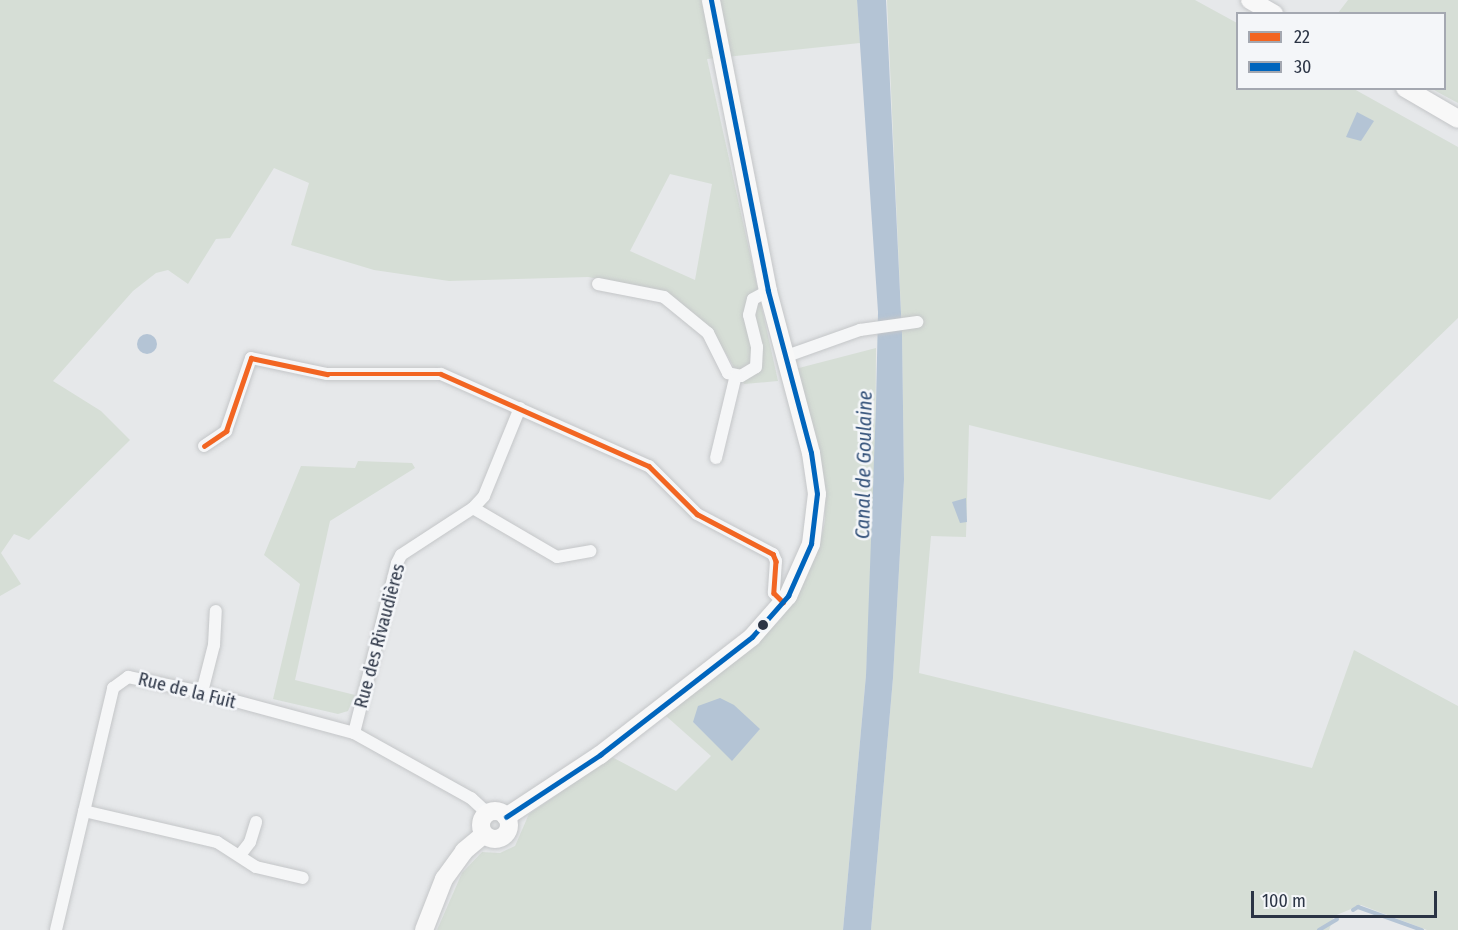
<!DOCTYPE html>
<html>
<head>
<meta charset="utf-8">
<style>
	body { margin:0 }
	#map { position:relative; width:1458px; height:930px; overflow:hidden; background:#e6e8ea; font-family:"Fira Sans Condensed",sans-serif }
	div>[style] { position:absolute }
	.green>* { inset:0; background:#d6ded6 }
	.water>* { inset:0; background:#b4c4d5 }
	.round { border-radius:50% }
	.stream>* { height:4px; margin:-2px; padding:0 2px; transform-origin:2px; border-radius:2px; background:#b4c4d5 }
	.roads { filter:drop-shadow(0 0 2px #c4c6c8) drop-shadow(0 0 2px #c4c6c8) }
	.street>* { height:12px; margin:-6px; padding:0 6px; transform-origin:6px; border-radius:6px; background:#f5f6f7 }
	.secondary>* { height:18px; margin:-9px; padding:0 9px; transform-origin:9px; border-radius:9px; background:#f8f8f8 }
	.secondary>.ring { margin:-9px; padding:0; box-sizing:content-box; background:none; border:18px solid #f8f8f8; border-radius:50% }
	.bus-1>* { height:4.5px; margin:-2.25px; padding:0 2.25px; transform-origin:2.25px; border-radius:2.25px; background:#f26522 }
	.bus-2>* { height:4.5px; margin:-2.25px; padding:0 2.25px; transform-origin:2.25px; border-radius:2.25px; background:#0065bd }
	.dots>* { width:16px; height:16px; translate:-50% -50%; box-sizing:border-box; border:3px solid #f4f6f9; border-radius:50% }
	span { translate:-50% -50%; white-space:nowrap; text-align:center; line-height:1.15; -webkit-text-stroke:5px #f4f6f9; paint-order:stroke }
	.street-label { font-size:18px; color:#2b3445 }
	.water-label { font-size:20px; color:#34527a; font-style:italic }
	.legend { position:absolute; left:1236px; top:12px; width:210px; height:78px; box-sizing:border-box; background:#f4f6f9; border:2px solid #a4a8b1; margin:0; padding:8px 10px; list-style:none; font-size:18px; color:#2b3445 }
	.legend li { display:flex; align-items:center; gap:12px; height:30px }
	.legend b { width:30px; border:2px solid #a4a8b1 }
	.scale { position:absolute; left:1251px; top:891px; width:186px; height:27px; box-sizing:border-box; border:3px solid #2b3445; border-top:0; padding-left:8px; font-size:18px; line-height:21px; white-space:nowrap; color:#2b3445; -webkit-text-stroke:4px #f4f6f9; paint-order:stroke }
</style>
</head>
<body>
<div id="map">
	<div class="green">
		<div style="clip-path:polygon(evenodd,0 0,857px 0,860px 43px,707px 59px,778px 381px,744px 384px,712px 330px,679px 302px,656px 289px,588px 277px,449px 281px,374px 270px,291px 245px,309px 183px,274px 168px,230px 238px,216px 239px,188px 284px,168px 270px,156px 273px,133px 291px,53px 381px,101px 411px,130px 440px,29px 540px,14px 534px,1px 553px,21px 584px,0 596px,0 0,670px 174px,712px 184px,695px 280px,630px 251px,670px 174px)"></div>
		<div style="clip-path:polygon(887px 0,1195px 0,1237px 23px,1238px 88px,1354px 89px,1458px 147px,1458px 318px,1270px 500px,969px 425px,966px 537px,931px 536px,919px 673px,1312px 768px,1354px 650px,1458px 706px,1458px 930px,1427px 930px,1361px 905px,1334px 916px,1329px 930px,871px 930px,893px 678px,904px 480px,902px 334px)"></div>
		<div style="clip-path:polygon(1348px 0,1458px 0,1458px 103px,1432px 89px,1444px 88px,1444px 14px,1338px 13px)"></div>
		<div style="clip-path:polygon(evenodd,876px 348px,875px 502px,866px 675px,843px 930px,437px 930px,462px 873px,482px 852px,500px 853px,515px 846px,529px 814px,612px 757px,676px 791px,711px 756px,666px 716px,732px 660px,744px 655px,781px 619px,819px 548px,825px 521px,825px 484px,816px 437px,795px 369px,876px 348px,693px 722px,759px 729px,759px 730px,732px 760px,693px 722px)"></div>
		<div style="clip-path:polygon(358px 461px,412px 463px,415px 468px,330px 521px,295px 680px,355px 695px,348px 711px,338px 714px,273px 699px,300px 584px,264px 555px,301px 466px,355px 468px)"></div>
	</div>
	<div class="water">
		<div style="clip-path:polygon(857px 0,886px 0,902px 334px,904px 480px,893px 678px,871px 930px,843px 930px,866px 675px,876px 405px,878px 312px)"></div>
		<div style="clip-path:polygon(1357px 112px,1374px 121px,1361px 141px,1346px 137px)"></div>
		<div class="round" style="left:137px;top:334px;width:20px;height:20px"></div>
		<div style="clip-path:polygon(966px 498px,967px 522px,960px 523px,952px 502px)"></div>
		<div style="clip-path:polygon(720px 698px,734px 705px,760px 729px,732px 761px,693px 722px,698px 706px)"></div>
	</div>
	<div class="stream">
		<div style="left:1353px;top:910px;width:6px;rotate:-31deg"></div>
		<div style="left:1358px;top:907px;width:68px;rotate:19.8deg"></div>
		<div style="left:1319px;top:930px;width:21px;rotate:-31deg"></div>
	</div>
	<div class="roads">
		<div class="street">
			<div style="left:598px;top:284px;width:67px;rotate:11.1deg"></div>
			<div style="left:664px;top:297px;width:57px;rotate:39.3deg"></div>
			<div style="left:708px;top:333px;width:45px;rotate:63.4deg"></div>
			<div style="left:728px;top:373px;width:13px;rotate:13deg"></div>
			<div style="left:741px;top:376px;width:17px;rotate:-31deg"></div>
			<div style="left:756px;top:367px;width:20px;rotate:-87deg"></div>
			<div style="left:757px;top:347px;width:33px;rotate:-104deg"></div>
			<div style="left:749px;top:315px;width:16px;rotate:-76deg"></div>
			<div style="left:753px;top:299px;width:17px;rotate:-28deg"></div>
			<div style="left:784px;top:357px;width:81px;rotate:-19.6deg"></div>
			<div style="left:860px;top:330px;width:58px;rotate:-8deg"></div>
			<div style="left:204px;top:446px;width:27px;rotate:-34deg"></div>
			<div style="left:226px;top:431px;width:77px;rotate:-71.1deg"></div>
			<div style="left:251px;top:358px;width:78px;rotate:11.9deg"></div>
			<div style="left:327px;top:374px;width:114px"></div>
			<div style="left:441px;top:374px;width:227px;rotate:23.9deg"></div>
			<div style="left:649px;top:466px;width:68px;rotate:45deg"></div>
			<div style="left:697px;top:514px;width:86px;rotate:27.8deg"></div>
			<div style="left:773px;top:554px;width:8px;rotate:67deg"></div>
			<div style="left:776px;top:561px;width:32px;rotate:94deg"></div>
			<div style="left:774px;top:593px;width:13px;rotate:45deg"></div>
			<div style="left:716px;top:458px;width:85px;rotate:-76.5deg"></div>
			<div style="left:473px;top:508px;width:97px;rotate:30.3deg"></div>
			<div style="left:557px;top:557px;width:34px;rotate:-10deg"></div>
			<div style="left:202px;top:692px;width:49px;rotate:-75.7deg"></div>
			<div style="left:214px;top:645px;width:34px;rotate:-87deg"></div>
			<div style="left:354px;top:733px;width:175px;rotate:-75.8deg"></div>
			<div style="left:397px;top:563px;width:9px;rotate:-63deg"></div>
			<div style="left:401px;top:555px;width:86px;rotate:-33.1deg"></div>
			<div style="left:473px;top:508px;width:16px;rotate:-47deg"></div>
			<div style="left:484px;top:496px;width:95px;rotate:-67.8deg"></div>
			<div style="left:84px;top:811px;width:137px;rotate:13.1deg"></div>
			<div style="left:217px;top:842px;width:46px;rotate:32.7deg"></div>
			<div style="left:256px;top:867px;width:48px;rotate:13.2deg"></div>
			<div style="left:240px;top:855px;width:16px;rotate:-52deg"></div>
			<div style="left:250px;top:842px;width:21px;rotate:-73deg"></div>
			<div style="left:56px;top:930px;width:249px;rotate:-76.7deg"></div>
			<div style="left:113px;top:688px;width:19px;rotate:-36deg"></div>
			<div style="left:128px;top:677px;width:76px;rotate:11.5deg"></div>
			<div style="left:202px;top:692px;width:157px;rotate:15.1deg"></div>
			<div style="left:354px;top:733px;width:134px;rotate:29.1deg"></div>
			<div style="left:471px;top:798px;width:22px;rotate:43deg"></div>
		</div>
		<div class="secondary">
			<div style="left:1250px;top:0;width:28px;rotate:30deg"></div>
			<div style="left:1405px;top:88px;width:61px;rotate:30.3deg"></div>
			<div class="ring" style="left:481px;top:811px;width:10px;height:10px"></div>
			<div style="left:506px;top:817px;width:113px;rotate:-33.4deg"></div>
			<div style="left:600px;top:755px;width:192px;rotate:-37.8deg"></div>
			<div style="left:752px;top:637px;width:55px;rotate:-48.7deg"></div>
			<div style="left:788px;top:596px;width:57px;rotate:-66.1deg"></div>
			<div style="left:811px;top:544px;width:50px;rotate:-83.2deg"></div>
			<div style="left:817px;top:494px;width:41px;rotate:-98.3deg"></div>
			<div style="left:811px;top:453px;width:168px;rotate:-104.9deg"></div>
			<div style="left:768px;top:291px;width:297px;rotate:-101.1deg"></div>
			<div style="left:424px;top:930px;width:55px;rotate:-68.6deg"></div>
			<div style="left:444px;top:879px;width:34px;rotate:-54deg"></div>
			<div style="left:464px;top:851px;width:26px;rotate:-40deg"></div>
		</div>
	</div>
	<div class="bus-1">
		<div style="left:204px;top:446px;width:27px;rotate:-34deg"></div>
		<div style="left:226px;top:431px;width:77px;rotate:-71.1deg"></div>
		<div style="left:251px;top:358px;width:78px;rotate:11.9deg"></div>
		<div style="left:327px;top:374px;width:114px"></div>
		<div style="left:441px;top:374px;width:227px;rotate:23.9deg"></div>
		<div style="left:649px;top:466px;width:68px;rotate:45deg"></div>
		<div style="left:697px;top:514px;width:86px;rotate:27.8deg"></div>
		<div style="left:773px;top:554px;width:8px;rotate:67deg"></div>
		<div style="left:776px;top:561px;width:32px;rotate:94deg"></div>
		<div style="left:774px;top:593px;width:13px;rotate:45deg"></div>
	</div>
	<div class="bus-2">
		<div style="left:506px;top:817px;width:113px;rotate:-33.4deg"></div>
		<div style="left:600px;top:755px;width:192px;rotate:-37.8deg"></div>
		<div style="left:752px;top:637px;width:55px;rotate:-48.7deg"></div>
		<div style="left:788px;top:596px;width:57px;rotate:-66.1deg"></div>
		<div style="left:811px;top:544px;width:50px;rotate:-83.2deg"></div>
		<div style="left:817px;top:494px;width:41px;rotate:-98.3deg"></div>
		<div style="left:811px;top:453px;width:168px;rotate:-104.9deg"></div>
		<div style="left:768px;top:291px;width:297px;rotate:-101.1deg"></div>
	</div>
	<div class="dots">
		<div style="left:763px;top:625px;background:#2b3445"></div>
	</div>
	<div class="street-label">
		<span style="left:380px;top:636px;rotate:-75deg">Rue des Rivaudières</span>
		<span style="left:187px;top:691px;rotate:14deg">Rue de la Fuit</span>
	</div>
	<div class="water-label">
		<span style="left:864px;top:465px;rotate:-89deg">Canal de Goulaine</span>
	</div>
	<ul class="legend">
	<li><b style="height:8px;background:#f26522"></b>22</li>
	<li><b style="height:8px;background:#0065bd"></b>30</li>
	</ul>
	<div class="scale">100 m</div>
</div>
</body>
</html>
